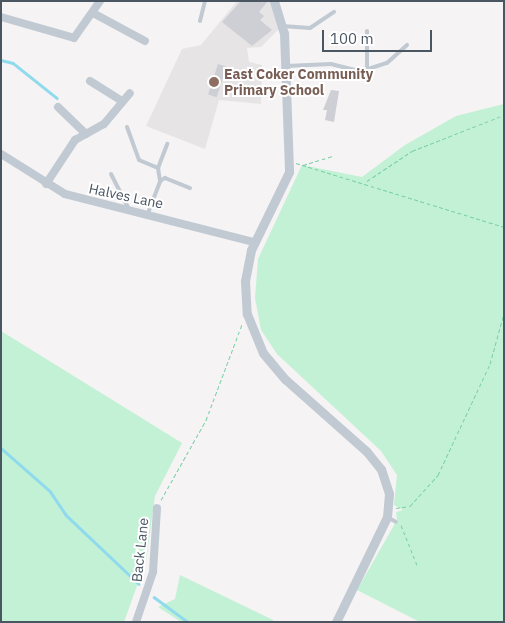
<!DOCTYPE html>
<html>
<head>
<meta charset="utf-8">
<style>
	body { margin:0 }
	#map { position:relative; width:505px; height:623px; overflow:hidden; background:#f5f3f3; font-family:"IBM Plex Sans",sans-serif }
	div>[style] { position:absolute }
	.education>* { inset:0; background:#e6e4e5 }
	.green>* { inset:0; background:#c3f1d5 }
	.stream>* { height:2.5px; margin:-1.25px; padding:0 1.25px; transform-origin:1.25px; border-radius:1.25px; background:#90daee }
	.building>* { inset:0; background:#cdcfd5; transform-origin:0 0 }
	.path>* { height:1px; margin-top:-0.5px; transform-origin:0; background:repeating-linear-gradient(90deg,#7ad0a6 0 4px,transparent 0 6.5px) }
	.service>* { height:4px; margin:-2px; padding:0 2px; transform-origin:2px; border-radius:2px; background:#c1cad2 }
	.minor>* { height:8px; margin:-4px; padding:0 4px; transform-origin:4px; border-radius:4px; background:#c1cad2 }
	.tertiary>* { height:9px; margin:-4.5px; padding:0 4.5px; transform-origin:4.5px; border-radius:4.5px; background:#c1cad2 }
	.dots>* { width:14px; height:14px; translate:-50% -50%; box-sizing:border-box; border:2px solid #fff; border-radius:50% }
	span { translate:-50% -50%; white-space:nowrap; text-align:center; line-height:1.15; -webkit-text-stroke:4px #fff; paint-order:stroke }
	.education-label { font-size:14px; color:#785e54; font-weight:700 }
	.left { translate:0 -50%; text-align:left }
	.street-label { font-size:14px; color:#4a5661 }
	.frame { position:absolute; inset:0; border:2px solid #4a5661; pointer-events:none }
	.scale { position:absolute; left:322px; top:30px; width:110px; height:22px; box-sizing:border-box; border:2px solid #4a5661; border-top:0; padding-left:6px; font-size:15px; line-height:18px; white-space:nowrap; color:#4a5661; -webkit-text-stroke:4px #fff; paint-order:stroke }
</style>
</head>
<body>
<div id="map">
	<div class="education">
		<div style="clip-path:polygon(237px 1px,272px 1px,280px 28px,261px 47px,247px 48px,249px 62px,262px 65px,261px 104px,219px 100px,205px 149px,146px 126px,182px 49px,201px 45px)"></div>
	</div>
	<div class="green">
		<div style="clip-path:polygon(504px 104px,504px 622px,420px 622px,357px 590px,397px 520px,396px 512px,403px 510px,394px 505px,397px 475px,381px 451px,277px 354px,261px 330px,255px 298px,258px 259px,302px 165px,362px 177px,405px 145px,456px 116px)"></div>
		<div style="clip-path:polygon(1px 331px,182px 443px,155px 496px,146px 561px,124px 622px,1px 622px)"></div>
		<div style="clip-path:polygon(180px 575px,271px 619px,276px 622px,181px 622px,158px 607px,175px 599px)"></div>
	</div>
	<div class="stream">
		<div style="left:1px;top:60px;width:12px;rotate:14deg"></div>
		<div style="left:13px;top:63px;width:56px;rotate:38.5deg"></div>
		<div style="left:1px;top:448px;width:65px;rotate:41.3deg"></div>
		<div style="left:50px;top:491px;width:29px;rotate:56deg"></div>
		<div style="left:66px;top:515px;width:100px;rotate:43.4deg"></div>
		<div style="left:154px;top:597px;width:42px;rotate:36.3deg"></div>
	</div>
	<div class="building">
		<div style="clip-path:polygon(241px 1px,268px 1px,259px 12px,264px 16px,260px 20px,272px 30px,252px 46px,222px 22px)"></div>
		<div style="left:218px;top:64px;width:9px;height:32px;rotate:18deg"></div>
		<div style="clip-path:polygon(331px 90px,339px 91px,334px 122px,325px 120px,327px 110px,323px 110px)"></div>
	</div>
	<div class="path">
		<div style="left:296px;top:163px;width:218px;rotate:17.1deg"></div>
		<div style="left:303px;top:165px;width:31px;rotate:-17deg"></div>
		<div style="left:367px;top:181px;width:54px;rotate:-33.7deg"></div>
		<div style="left:412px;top:151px;width:99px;rotate:-21.4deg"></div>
		<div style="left:161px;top:500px;width:92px;rotate:-60.6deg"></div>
		<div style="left:206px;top:420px;width:103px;rotate:-69.4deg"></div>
		<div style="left:396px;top:508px;width:14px;rotate:-8deg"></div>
		<div style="left:410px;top:506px;width:42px;rotate:-47.9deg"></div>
		<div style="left:438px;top:475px;width:123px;rotate:-64.9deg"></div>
		<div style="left:490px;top:364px;width:53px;rotate:-74.6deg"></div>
		<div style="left:401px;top:525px;width:43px;rotate:68.2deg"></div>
	</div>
	<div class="service">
		<div style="left:200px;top:21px;width:21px;rotate:-76deg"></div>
		<div style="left:282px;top:26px;width:28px;rotate:4deg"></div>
		<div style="left:310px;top:28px;width:29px;rotate:-34deg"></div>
		<div style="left:286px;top:66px;width:45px;rotate:-2.5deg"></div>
		<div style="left:331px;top:64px;width:32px;rotate:14deg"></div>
		<div style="left:362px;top:72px;width:7px;rotate:-45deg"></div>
		<div style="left:367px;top:67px;width:36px;rotate:-90deg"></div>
		<div style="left:365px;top:70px;width:23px;rotate:-18deg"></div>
		<div style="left:387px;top:63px;width:27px;rotate:-42deg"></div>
		<div style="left:127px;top:127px;width:35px;rotate:70deg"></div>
		<div style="left:139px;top:160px;width:21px;rotate:23deg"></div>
		<div style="left:111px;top:174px;width:39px;rotate:63deg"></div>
		<div style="left:160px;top:181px;width:13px;rotate:-99deg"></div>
		<div style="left:158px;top:168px;width:26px;rotate:-69deg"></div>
		<div style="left:148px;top:213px;width:34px;rotate:-69deg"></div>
		<div style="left:160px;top:181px;width:6px;rotate:-31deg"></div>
		<div style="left:165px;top:178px;width:27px;rotate:22deg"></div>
		<div style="left:387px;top:517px;width:10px;rotate:29deg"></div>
	</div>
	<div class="minor">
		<div style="left:93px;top:13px;width:59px;rotate:28.3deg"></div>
		<div style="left:1px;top:17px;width:76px;rotate:16deg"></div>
		<div style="left:74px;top:38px;width:45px;rotate:-54.9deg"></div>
		<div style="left:90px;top:81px;width:36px;rotate:32deg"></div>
		<div style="left:58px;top:107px;width:39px;rotate:44deg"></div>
		<div style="left:1px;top:154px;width:75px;rotate:32deg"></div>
		<div style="left:65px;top:194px;width:195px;rotate:14.3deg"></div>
		<div style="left:46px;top:184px;width:53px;rotate:-56.6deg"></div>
		<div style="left:75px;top:140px;width:33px;rotate:-29deg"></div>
		<div style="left:104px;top:124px;width:40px;rotate:-50deg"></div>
		<div style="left:136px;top:622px;width:53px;rotate:-71.2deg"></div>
		<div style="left:153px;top:572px;width:64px;rotate:-86.4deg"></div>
	</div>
	<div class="tertiary">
		<div style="left:274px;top:1px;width:34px;rotate:73deg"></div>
		<div style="left:284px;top:33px;width:139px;rotate:87.9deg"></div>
		<div style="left:289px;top:172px;width:87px;rotate:116deg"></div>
		<div style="left:251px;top:250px;width:32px;rotate:101deg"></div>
		<div style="left:245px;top:281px;width:33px;rotate:87deg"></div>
		<div style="left:247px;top:314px;width:42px;rotate:67.7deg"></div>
		<div style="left:263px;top:353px;width:35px;rotate:50deg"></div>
		<div style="left:286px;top:380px;width:108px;rotate:41.6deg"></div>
		<div style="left:367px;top:452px;width:22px;rotate:51deg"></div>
		<div style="left:381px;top:469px;width:26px;rotate:72deg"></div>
		<div style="left:389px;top:494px;width:23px;rotate:95deg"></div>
		<div style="left:387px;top:517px;width:117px;rotate:115.9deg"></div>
	</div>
	<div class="dots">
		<div style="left:214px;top:82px;background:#8d6e63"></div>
	</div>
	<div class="education-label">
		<span class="left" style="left:224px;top:82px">East Coker Community<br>Primary School</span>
	</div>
	<div class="street-label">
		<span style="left:126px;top:196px;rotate:12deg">Halves Lane</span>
		<span style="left:140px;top:550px;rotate:-84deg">Back Lane</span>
	</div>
	<div class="frame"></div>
	<div class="scale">100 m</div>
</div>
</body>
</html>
